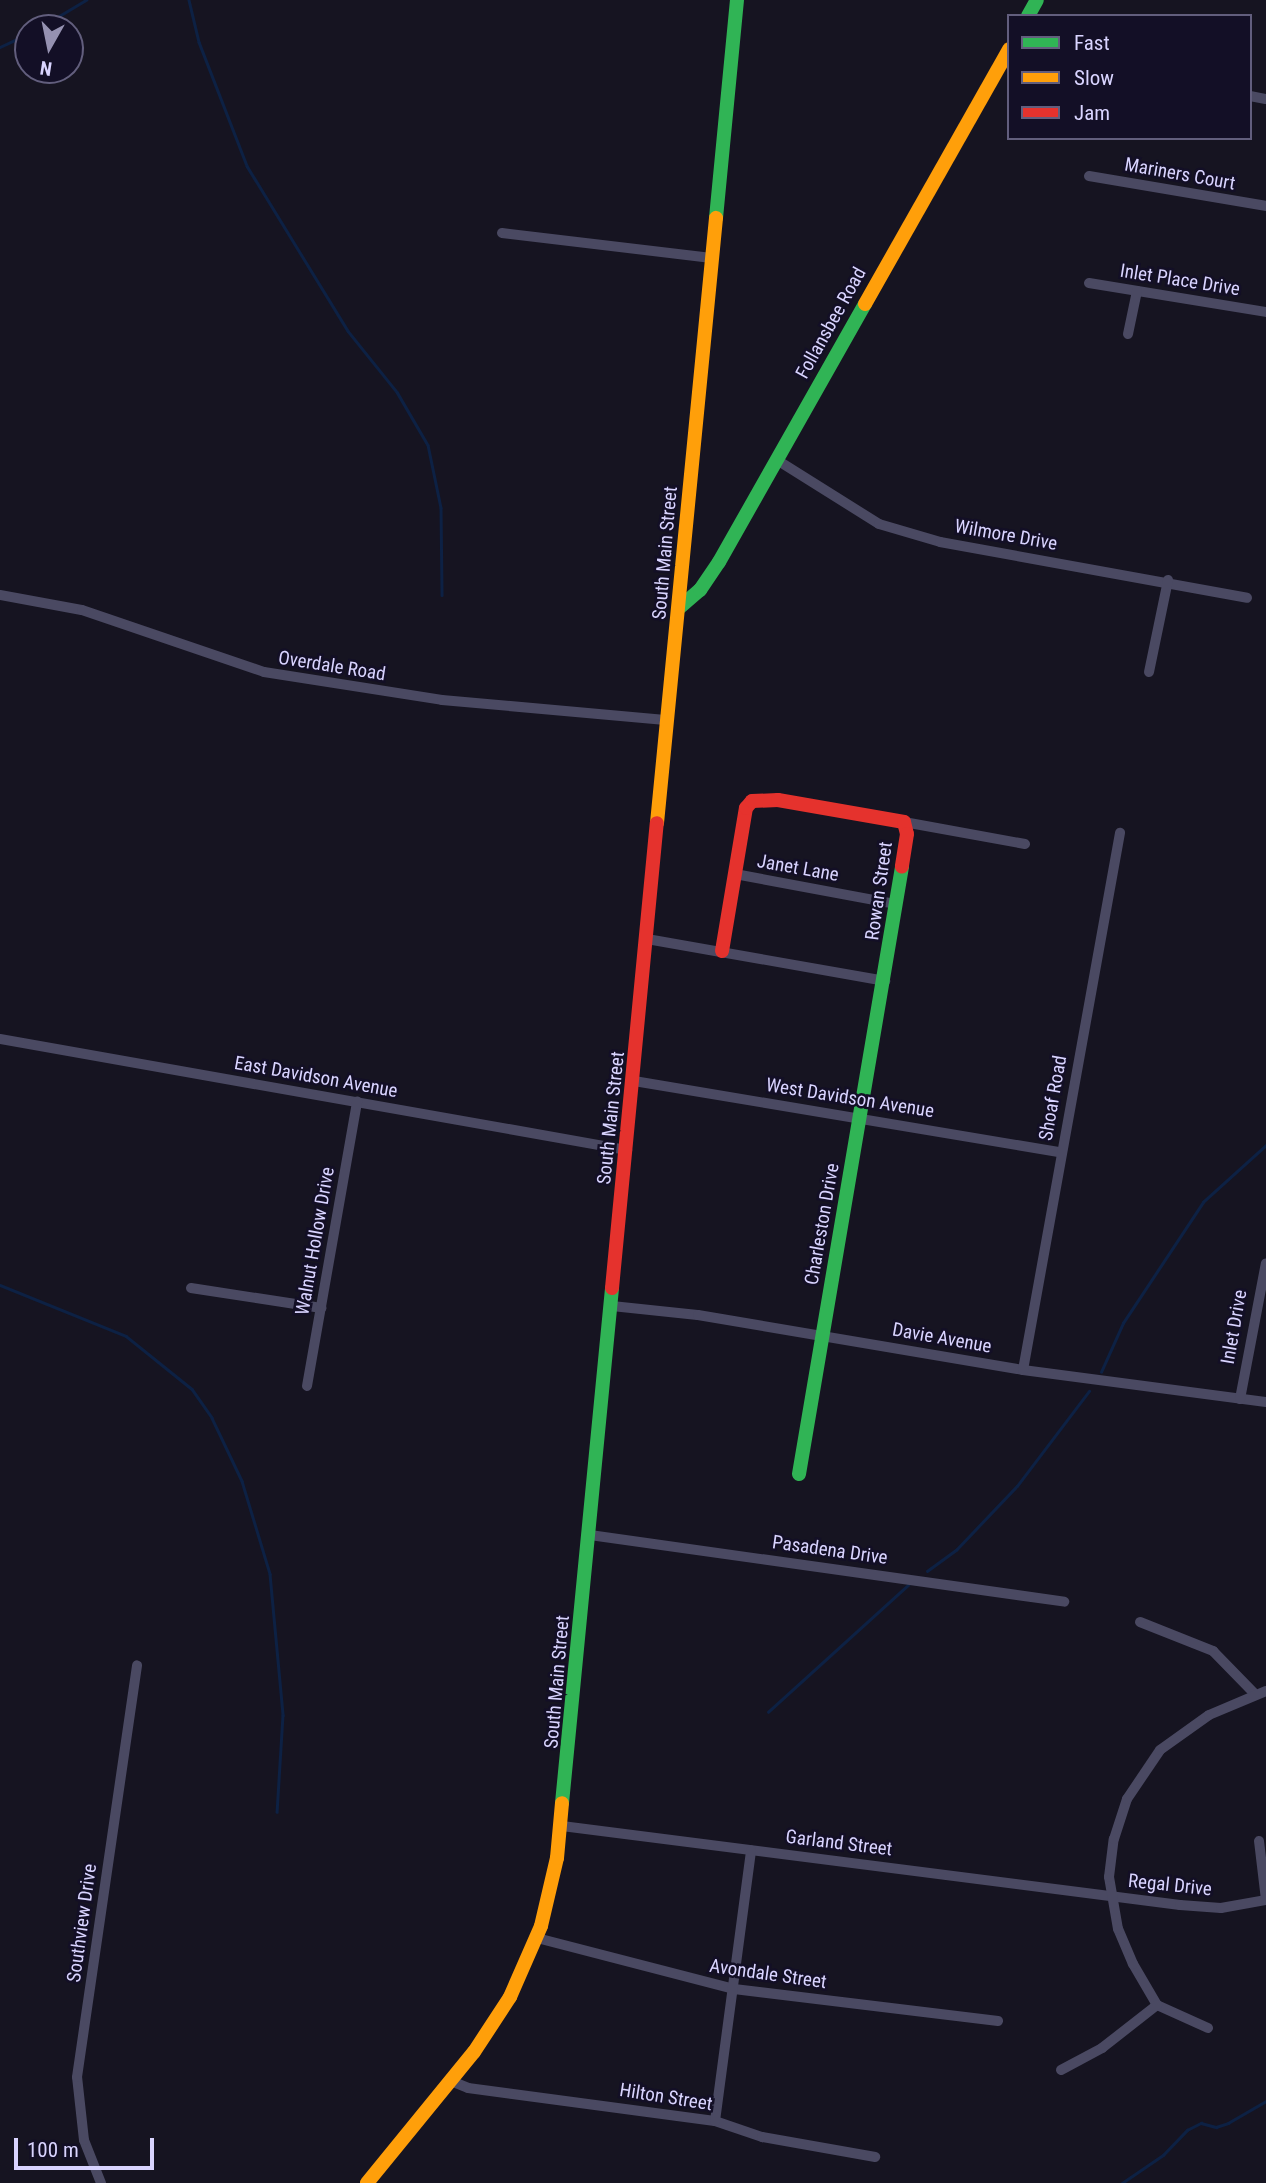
<!DOCTYPE html>
<html>
<head>
<meta charset="utf-8">
<style>
	body { margin:0 }
	#map { position:relative; width:1266px; height:2183px; overflow:hidden; background:#161421; font-family:"Roboto Condensed",sans-serif }
	div>[style] { position:absolute }
	.stream>* { height:2.5px; margin:-1.25px; padding:0 1.25px; transform-origin:1.25px; border-radius:1.25px; background:#0d2144 }
	.street>* { height:10px; margin:-5px; padding:0 5px; transform-origin:5px; border-radius:5px; background:#4a4962 }
	.fast>* { height:14px; margin:-7px; padding:0 7px; transform-origin:7px; border-radius:7px; background:#30b455 }
	.slow>* { height:14px; margin:-7px; padding:0 7px; transform-origin:7px; border-radius:7px; background:#ff9f0a }
	.jam>* { height:14px; margin:-7px; padding:0 7px; transform-origin:7px; border-radius:7px; background:#e5322d }
	span { translate:-50% -50%; white-space:nowrap; text-align:center; line-height:1.15; -webkit-text-stroke:5px #130f26; paint-order:stroke }
	.street-label { font-size:19px; color:#d9d4ff }
	.legend { position:absolute; left:1007px; top:14px; width:245px; height:126px; box-sizing:border-box; background:#130f26; border:2px solid #625e7d; margin:0; padding:9px 12px; list-style:none; font-size:21px; color:#d9d4ff }
	.legend li { display:flex; align-items:center; gap:14px; height:35px }
	.legend b { width:35px; border:2px solid #625e7d }
	.north { position:absolute; left:14px; top:14px; width:70px; height:70px; box-sizing:border-box; background:#130f26; border:2px solid #625e7d; border-radius:50%; rotate:189deg; font-size:19px; font-weight:700; line-height:28px; text-align:center; color:#d9d4ff }
	.north::after { content:''; display:block; margin:auto; width:24px; height:32px; background:#9591b1; clip-path:polygon(50% 0,100% 100%,50% 72%,0 100%) }
	.scale { position:absolute; left:14px; top:2138px; width:140px; height:32px; box-sizing:border-box; border:4px solid #d9d4ff; border-top:0; padding-left:9px; font-size:21px; line-height:24px; white-space:nowrap; color:#d9d4ff; -webkit-text-stroke:5px #130f26; paint-order:stroke }
</style>
</head>
<body>
<div id="map">
	<div class="stream">
		<div style="left:189px;top:0;width:43px;rotate:76.6deg"></div>
		<div style="left:199px;top:42px;width:133px;rotate:68.8deg"></div>
		<div style="left:247px;top:166px;width:193px;rotate:58.5deg"></div>
		<div style="left:348px;top:331px;width:78px;rotate:51.2deg"></div>
		<div style="left:397px;top:392px;width:61px;rotate:59.7deg"></div>
		<div style="left:428px;top:445px;width:64px;rotate:78.3deg"></div>
		<div style="left:441px;top:508px;width:87px;rotate:89.3deg"></div>
		<div style="left:39px;top:28px;width:55px;rotate:-30.8deg"></div>
		<div style="left:0;top:47px;width:31px;rotate:-25deg"></div>
		<div style="left:0;top:1285px;width:136px;rotate:22deg"></div>
		<div style="left:126px;top:1336px;width:85px;rotate:38.8deg"></div>
		<div style="left:192px;top:1389px;width:35px;rotate:55deg"></div>
		<div style="left:212px;top:1418px;width:70px;rotate:64.5deg"></div>
		<div style="left:242px;top:1481px;width:97px;rotate:73.2deg"></div>
		<div style="left:270px;top:1574px;width:142px;rotate:84.7deg"></div>
		<div style="left:283px;top:1715px;width:97px;rotate:93.5deg"></div>
		<div style="left:1101px;top:1372px;width:54px;rotate:-65.8deg"></div>
		<div style="left:1123px;top:1323px;width:145px;rotate:-56.5deg"></div>
		<div style="left:1203px;top:1202px;width:85px;rotate:-42.1deg"></div>
		<div style="left:927px;top:1571px;width:36px;rotate:-36deg"></div>
		<div style="left:956px;top:1550px;width:88px;rotate:-46.4deg"></div>
		<div style="left:1017px;top:1486px;width:119px;rotate:-52.8deg"></div>
		<div style="left:768px;top:1712px;width:189px;rotate:-42.2deg"></div>
		<div style="left:1122px;top:2183px;width:50px;rotate:-34.3deg"></div>
		<div style="left:1163px;top:2155px;width:35px;rotate:-46deg"></div>
		<div style="left:1187px;top:2130px;width:16px;rotate:-27deg"></div>
		<div style="left:1201px;top:2123px;width:16px;rotate:15deg"></div>
		<div style="left:1216px;top:2127px;width:13px;rotate:-18deg"></div>
		<div style="left:1228px;top:2123px;width:44px;rotate:-30.1deg"></div>
	</div>
	<div class="street">
		<div style="left:1250px;top:96px;width:16px;rotate:11deg"></div>
		<div style="left:1089px;top:176px;width:180px;rotate:9.6deg"></div>
		<div style="left:502px;top:233px;width:211px;rotate:6.8deg"></div>
		<div style="left:1089px;top:283px;width:179px;rotate:9.3deg"></div>
		<div style="left:1128px;top:334px;width:44px;rotate:-78.2deg"></div>
		<div style="left:777px;top:460px;width:120px;rotate:32.1deg"></div>
		<div style="left:879px;top:524px;width:64px;rotate:16.4deg"></div>
		<div style="left:940px;top:542px;width:312px;rotate:10.3deg"></div>
		<div style="left:0;top:595px;width:83px;rotate:10.4deg"></div>
		<div style="left:82px;top:610px;width:192px;rotate:18.8deg"></div>
		<div style="left:264px;top:672px;width:180px;rotate:8.9deg"></div>
		<div style="left:442px;top:700px;width:227px;rotate:5.1deg"></div>
		<div style="left:1149px;top:672px;width:94px;rotate:-78.3deg"></div>
		<div style="left:904px;top:822px;width:123px;rotate:10.3deg"></div>
		<div style="left:735px;top:874px;width:164px;rotate:10.6deg"></div>
		<div style="left:647px;top:939px;width:242px;rotate:10deg"></div>
		<div style="left:0;top:1039px;width:637px;rotate:10.04deg"></div>
		<div style="left:634px;top:1081px;width:432px;rotate:9.5deg"></div>
		<div style="left:191px;top:1288px;width:132px;rotate:8.7deg"></div>
		<div style="left:612px;top:1306px;width:86px;rotate:6deg"></div>
		<div style="left:698px;top:1315px;width:330px;rotate:9.6deg"></div>
		<div style="left:1023px;top:1370px;width:245px;rotate:7.5deg"></div>
		<div style="left:1023px;top:1370px;width:546px;rotate:-79.76deg"></div>
		<div style="left:307px;top:1386px;width:289px;rotate:-80deg"></div>
		<div style="left:1240px;top:1399px;width:138px;rotate:-79.2deg"></div>
		<div style="left:590px;top:1535px;width:479px;rotate:8deg"></div>
		<div style="left:1140px;top:1622px;width:79px;rotate:21.7deg"></div>
		<div style="left:1213px;top:1651px;width:60px;rotate:45.7deg"></div>
		<div style="left:562px;top:1826px;width:623px;rotate:7.28deg"></div>
		<div style="left:1180px;top:1905px;width:41px;rotate:4.2deg"></div>
		<div style="left:1221px;top:1908px;width:46px;rotate:-10.1deg"></div>
		<div style="left:1259px;top:1841px;width:59px;rotate:83.2deg"></div>
		<div style="left:537px;top:1938px;width:203px;rotate:14.5deg"></div>
		<div style="left:734px;top:1989px;width:266px;rotate:6.9deg"></div>
		<div style="left:1208px;top:2028px;width:56px;rotate:-155.7deg"></div>
		<div style="left:1157px;top:2005px;width:48px;rotate:-120.3deg"></div>
		<div style="left:1133px;top:1964px;width:38px;rotate:-113deg"></div>
		<div style="left:1118px;top:1929px;width:53px;rotate:-99.8deg"></div>
		<div style="left:1109px;top:1877px;width:38px;rotate:-83deg"></div>
		<div style="left:1114px;top:1839px;width:42px;rotate:-72deg"></div>
		<div style="left:1127px;top:1799px;width:59px;rotate:-56deg"></div>
		<div style="left:1160px;top:1750px;width:60px;rotate:-35.5deg"></div>
		<div style="left:1209px;top:1715px;width:62px;rotate:-22.8deg"></div>
		<div style="left:1061px;top:2070px;width:47px;rotate:-28.2deg"></div>
		<div style="left:1102px;top:2048px;width:70px;rotate:-38deg"></div>
		<div style="left:451px;top:2081px;width:18px;rotate:22deg"></div>
		<div style="left:468px;top:2088px;width:249px;rotate:7.6deg"></div>
		<div style="left:715px;top:2121px;width:50px;rotate:18.8deg"></div>
		<div style="left:762px;top:2137px;width:115px;rotate:10deg"></div>
		<div style="left:715px;top:2121px;width:273px;rotate:-82.4deg"></div>
		<div style="left:101px;top:2183px;width:46px;rotate:-111.6deg"></div>
		<div style="left:84px;top:2140px;width:63px;rotate:-96.3deg"></div>
		<div style="left:77px;top:2077px;width:416px;rotate:-81.7deg"></div>
	</div>
	<div class="fast">
		<div style="left:1028px;top:16px;width:18px;rotate:-61deg"></div>
		<div style="left:716px;top:218px;width:219px;rotate:-84.5deg"></div>
		<div style="left:679px;top:608px;width:28px;rotate:-41deg"></div>
		<div style="left:700px;top:590px;width:34px;rotate:-56deg"></div>
		<div style="left:719px;top:562px;width:296px;rotate:-60.5deg"></div>
		<div style="left:799px;top:1474px;width:616px;rotate:-80.37deg"></div>
		<div style="left:562px;top:1803px;width:517px;rotate:-84.45deg"></div>
	</div>
	<div class="slow">
		<div style="left:865px;top:304px;width:293px;rotate:-60.5deg"></div>
		<div style="left:657px;top:823px;width:608px;rotate:-84.43deg"></div>
		<div style="left:367px;top:2183px;width:169px;rotate:-50.8deg"></div>
		<div style="left:474px;top:2052px;width:66px;rotate:-56.8deg"></div>
		<div style="left:510px;top:1997px;width:77px;rotate:-66.4deg"></div>
		<div style="left:541px;top:1926px;width:70px;rotate:-76.8deg"></div>
		<div style="left:557px;top:1858px;width:55px;rotate:-84.8deg"></div>
	</div>
	<div class="jam">
		<div style="left:722px;top:951px;width:145px;rotate:-80.5deg"></div>
		<div style="left:746px;top:808px;width:9px;rotate:-49deg"></div>
		<div style="left:752px;top:801px;width:26px;rotate:-2deg"></div>
		<div style="left:778px;top:800px;width:128px;rotate:9.9deg"></div>
		<div style="left:904px;top:822px;width:12px;rotate:76deg"></div>
		<div style="left:907px;top:834px;width:33px;rotate:99deg"></div>
		<div style="left:612px;top:1288px;width:467px;rotate:-84.5deg"></div>
	</div>
	<div class="street-label">
		<span style="left:1180px;top:174px;rotate:10deg">Mariners Court</span>
		<span style="left:1180px;top:280px;rotate:9deg">Inlet Place Drive</span>
		<span style="left:831px;top:323px;rotate:-61deg">Follansbee Road</span>
		<span style="left:1006px;top:535px;rotate:10deg">Wilmore Drive</span>
		<span style="left:665px;top:553px;rotate:-85deg">South Main Street</span>
		<span style="left:332px;top:666px;rotate:9deg">Overdale Road</span>
		<span style="left:798px;top:868px;rotate:10deg">Janet Lane</span>
		<span style="left:879px;top:891px;rotate:-82deg">Rowan Street</span>
		<span style="left:316px;top:1077px;rotate:10deg">East Davidson Avenue</span>
		<span style="left:850px;top:1098px;rotate:9deg">West Davidson Avenue</span>
		<span style="left:1053px;top:1098px;rotate:-80deg">Shoaf Road</span>
		<span style="left:611px;top:1118px;rotate:-84deg">South Main Street</span>
		<span style="left:822px;top:1224px;rotate:-80deg">Charleston Drive</span>
		<span style="left:315px;top:1241px;rotate:-80deg">Walnut Hollow Drive</span>
		<span style="left:1234px;top:1327px;rotate:-80deg">Inlet Drive</span>
		<span style="left:942px;top:1338px;rotate:10deg">Davie Avenue</span>
		<span style="left:830px;top:1550px;rotate:8deg">Pasadena Drive</span>
		<span style="left:557px;top:1682px;rotate:-85deg">South Main Street</span>
		<span style="left:839px;top:1843px;rotate:7deg">Garland Street</span>
		<span style="left:1170px;top:1885px;rotate:6deg">Regal Drive</span>
		<span style="left:82px;top:1923px;rotate:-82deg">Southview Drive</span>
		<span style="left:768px;top:1974px;rotate:8deg">Avondale Street</span>
		<span style="left:666px;top:2097px;rotate:9deg">Hilton Street</span>
	</div>
	<ul class="legend">
	<li><b style="height:9px;background:#30b455"></b>Fast</li>
	<li><b style="height:9px;background:#ff9f0a"></b>Slow</li>
	<li><b style="height:9px;background:#e5322d"></b>Jam</li>
	</ul>
	<div class="north">N</div>
	<div class="scale">100 m</div>
</div>
</body>
</html>
